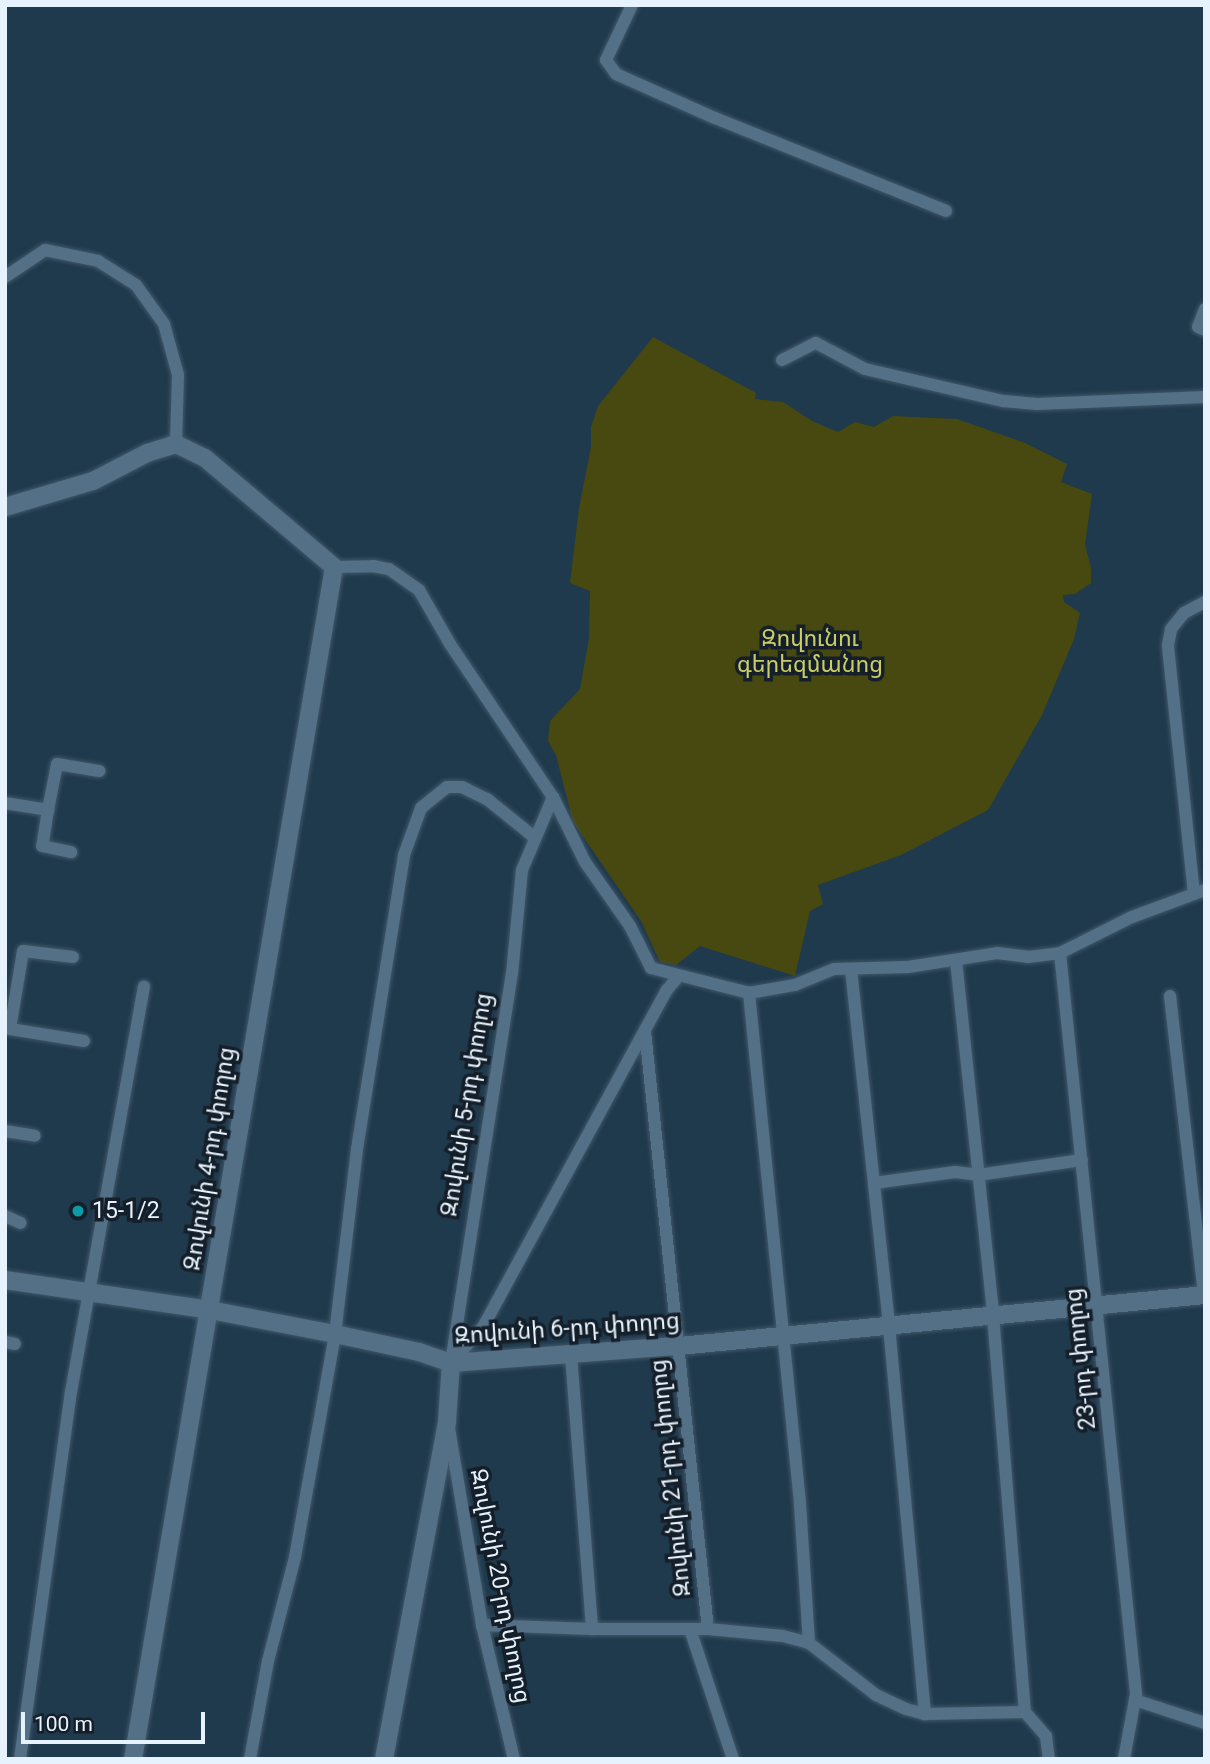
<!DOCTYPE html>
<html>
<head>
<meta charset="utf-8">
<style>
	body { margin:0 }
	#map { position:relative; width:1210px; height:1764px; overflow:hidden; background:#1f394d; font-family:Roboto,"Noto Sans Armenian",sans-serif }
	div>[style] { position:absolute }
	.green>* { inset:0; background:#484910 }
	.roads { filter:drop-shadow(0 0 2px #405768) drop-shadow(0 0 2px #405768) }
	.street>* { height:12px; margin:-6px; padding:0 6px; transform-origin:6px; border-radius:6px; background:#547087 }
	.secondary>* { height:18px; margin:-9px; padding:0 9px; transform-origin:9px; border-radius:9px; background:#547087 }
	.dots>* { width:19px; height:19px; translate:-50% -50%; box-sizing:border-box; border:4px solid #141f29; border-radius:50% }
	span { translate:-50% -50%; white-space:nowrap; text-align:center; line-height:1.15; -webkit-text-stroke:7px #141f29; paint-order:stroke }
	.park-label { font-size:23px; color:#cacd67 }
	.street-label { font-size:23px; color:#e6f2fd }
	.poi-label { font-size:23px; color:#e6f2fd }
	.left { translate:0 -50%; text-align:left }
	.frame { position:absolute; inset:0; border:7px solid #e6f2fd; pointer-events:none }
	.scale { position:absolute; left:21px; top:1712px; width:184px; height:32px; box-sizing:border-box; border:4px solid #e6f2fd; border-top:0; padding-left:9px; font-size:21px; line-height:24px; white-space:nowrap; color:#e6f2fd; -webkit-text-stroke:5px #141f29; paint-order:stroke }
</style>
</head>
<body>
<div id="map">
	<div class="green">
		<div style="clip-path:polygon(653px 337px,756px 393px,755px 399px,783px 402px,812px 421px,838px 432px,855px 422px,874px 427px,893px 416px,957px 419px,1025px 443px,1067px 464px,1061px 482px,1092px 494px,1085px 545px,1091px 568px,1091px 583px,1075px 594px,1063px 595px,1064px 602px,1080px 613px,1074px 639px,1042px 715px,988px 810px,901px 855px,818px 885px,823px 904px,810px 911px,795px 976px,700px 946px,676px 965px,660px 962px,641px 921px,573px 822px,556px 755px,548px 741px,550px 721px,580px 689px,589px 638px,590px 591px,570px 583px,579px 508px,591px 447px,591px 427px,598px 406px)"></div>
	</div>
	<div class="roads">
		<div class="street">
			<div style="left:632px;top:5px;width:61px;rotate:115.3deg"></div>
			<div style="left:606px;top:60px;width:17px;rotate:54deg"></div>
			<div style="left:616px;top:74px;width:108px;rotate:24deg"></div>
			<div style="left:715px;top:118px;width:249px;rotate:21.9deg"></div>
			<div style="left:5px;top:277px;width:48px;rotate:-34deg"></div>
			<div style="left:45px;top:250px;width:54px;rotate:11.7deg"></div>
			<div style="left:98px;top:261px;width:45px;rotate:32.3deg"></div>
			<div style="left:136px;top:285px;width:48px;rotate:54.3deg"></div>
			<div style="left:164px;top:324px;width:53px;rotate:74.6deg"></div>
			<div style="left:178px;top:375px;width:69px;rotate:91.7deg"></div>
			<div style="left:1205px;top:309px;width:19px;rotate:111deg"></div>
			<div style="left:1198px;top:327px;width:8px;rotate:23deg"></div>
			<div style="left:782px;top:360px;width:38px;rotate:-27deg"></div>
			<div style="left:816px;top:343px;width:55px;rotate:28deg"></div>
			<div style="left:865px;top:369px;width:142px;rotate:13.1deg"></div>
			<div style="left:1003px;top:401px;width:34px;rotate:5deg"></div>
			<div style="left:1037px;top:404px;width:168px;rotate:-2.4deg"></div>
			<div style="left:334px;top:567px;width:39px;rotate:-1deg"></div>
			<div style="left:373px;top:566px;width:16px;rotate:11deg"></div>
			<div style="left:389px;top:569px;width:37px;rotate:35deg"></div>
			<div style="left:419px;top:590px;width:62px;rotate:60.1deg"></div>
			<div style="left:450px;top:644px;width:184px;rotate:56.1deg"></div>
			<div style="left:553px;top:797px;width:79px;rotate:113deg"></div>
			<div style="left:522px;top:870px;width:103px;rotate:95.5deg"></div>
			<div style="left:512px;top:973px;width:395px;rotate:98.9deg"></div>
			<div style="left:553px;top:797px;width:72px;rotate:63.8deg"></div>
			<div style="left:585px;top:862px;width:78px;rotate:54.9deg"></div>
			<div style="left:630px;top:926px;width:47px;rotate:63.4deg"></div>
			<div style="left:651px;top:968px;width:101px;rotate:14.3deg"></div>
			<div style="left:5px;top:803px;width:44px;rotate:9.2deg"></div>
			<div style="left:48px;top:810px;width:36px;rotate:99deg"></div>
			<div style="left:42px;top:846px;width:30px;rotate:12deg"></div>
			<div style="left:48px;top:810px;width:47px;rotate:-78.9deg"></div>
			<div style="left:57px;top:764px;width:43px;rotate:9.5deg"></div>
			<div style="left:1194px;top:894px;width:250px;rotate:-96deg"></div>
			<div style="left:1168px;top:645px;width:16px;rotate:-79deg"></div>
			<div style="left:1171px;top:629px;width:21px;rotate:-51deg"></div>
			<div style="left:1184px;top:613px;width:24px;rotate:-28deg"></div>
			<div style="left:1060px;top:953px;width:745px;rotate:84.14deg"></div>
			<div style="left:1136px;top:1694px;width:66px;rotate:100.5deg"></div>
			<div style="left:73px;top:957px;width:50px;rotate:-173.2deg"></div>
			<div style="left:23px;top:951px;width:79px;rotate:99.5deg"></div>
			<div style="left:10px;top:1029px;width:75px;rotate:9.2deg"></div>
			<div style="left:956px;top:960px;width:357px;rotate:84deg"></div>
			<div style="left:993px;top:1315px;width:398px;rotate:85.4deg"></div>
			<div style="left:851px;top:969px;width:359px;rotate:83.9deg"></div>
			<div style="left:889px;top:1326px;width:390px;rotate:84.7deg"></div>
			<div style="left:1170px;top:996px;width:301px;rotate:83.5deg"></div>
			<div style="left:645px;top:1031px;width:601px;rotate:83.99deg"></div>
			<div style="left:5px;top:1131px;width:30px;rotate:9deg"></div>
			<div style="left:874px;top:1183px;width:82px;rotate:-7.7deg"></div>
			<div style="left:955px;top:1172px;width:23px;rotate:7deg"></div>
			<div style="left:978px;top:1175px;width:105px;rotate:-8.2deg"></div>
			<div style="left:5px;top:1216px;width:17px;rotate:24deg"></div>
			<div style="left:5px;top:1342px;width:10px;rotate:11deg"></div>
			<div style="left:571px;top:1355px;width:275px;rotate:85.6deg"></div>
			<div style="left:451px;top:1363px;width:48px;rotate:-48.4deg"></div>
			<div style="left:483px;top:1327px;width:384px;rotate:-61.4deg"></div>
			<div style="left:667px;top:990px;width:17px;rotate:-50deg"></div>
			<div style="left:449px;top:1428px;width:200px;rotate:80.5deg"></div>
			<div style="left:482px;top:1625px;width:138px;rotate:76.6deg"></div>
			<div style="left:482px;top:1625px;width:110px;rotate:2.1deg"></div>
			<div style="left:592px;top:1629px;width:116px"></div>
			<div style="left:708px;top:1629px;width:75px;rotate:5.3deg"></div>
			<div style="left:783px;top:1636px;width:27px;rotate:15deg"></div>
			<div style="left:809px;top:1643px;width:85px;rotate:37.8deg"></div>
			<div style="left:876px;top:1695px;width:33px;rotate:25deg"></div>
			<div style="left:906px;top:1709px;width:20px;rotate:15deg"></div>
			<div style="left:925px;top:1714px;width:100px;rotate:-1.1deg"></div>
			<div style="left:1025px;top:1712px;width:32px;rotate:49deg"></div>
			<div style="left:1046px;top:1736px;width:23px;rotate:83deg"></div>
			<div style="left:690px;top:1629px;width:137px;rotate:71.7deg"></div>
			<div style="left:809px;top:1643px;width:140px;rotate:-93.7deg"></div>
			<div style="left:800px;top:1503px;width:513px;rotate:-95.71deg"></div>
			<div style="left:749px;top:993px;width:47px;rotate:-9.9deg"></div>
			<div style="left:795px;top:985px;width:42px;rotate:-22.3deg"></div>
			<div style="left:834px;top:969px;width:74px;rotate:-1.5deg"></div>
			<div style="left:908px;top:967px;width:90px;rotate:-8.9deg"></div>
			<div style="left:997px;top:953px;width:31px;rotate:7deg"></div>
			<div style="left:1028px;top:957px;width:32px;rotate:-7deg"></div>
			<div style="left:1060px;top:953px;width:80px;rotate:-26.6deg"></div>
			<div style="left:1132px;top:917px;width:78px;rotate:-20.3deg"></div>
			<div style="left:1135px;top:1700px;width:74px;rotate:18.2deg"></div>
			<div style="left:20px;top:1759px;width:371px;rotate:-82.1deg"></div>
			<div style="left:71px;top:1392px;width:412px;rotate:-79.8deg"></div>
			<div style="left:250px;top:1759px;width:100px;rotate:-79.6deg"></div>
			<div style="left:268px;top:1661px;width:107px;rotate:-75.4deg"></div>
			<div style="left:295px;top:1557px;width:227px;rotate:-79.8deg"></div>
			<div style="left:335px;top:1334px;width:186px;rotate:-83.2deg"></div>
			<div style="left:357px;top:1149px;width:298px;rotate:-80.9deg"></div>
			<div style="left:404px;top:855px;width:50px;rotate:-70.1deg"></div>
			<div style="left:421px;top:808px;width:33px;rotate:-39deg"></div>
			<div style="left:447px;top:787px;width:15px"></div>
			<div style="left:462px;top:787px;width:28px;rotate:26deg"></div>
			<div style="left:487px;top:799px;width:60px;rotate:39deg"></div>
		</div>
		<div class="secondary">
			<div style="left:5px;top:507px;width:92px;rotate:-16.5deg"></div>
			<div style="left:93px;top:481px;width:61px;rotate:-27.4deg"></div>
			<div style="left:147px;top:453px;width:30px;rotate:-17deg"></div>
			<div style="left:176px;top:444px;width:32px;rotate:26deg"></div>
			<div style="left:205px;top:458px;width:169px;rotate:40.2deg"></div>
			<div style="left:334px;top:567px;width:1209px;rotate:99.57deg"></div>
			<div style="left:5px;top:1280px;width:207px;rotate:8.3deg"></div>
			<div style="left:210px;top:1310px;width:127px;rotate:10.9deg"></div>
			<div style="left:335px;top:1334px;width:86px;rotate:12.1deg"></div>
			<div style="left:419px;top:1352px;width:34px;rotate:19deg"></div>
			<div style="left:451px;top:1363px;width:229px;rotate:-4.3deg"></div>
			<div style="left:679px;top:1346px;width:528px;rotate:-5.54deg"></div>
			<div style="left:384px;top:1759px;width:344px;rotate:-79.4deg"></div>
			<div style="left:447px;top:1421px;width:58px;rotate:-86.1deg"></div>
		</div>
	</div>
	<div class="dots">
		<div style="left:78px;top:1211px;background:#0f9aa8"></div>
	</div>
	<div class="park-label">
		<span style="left:810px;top:652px">Զովունու<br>գերեզմանոց</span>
	</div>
	<div class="street-label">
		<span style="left:467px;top:1105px;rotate:-81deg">Զովունի 5-րդ փողոց</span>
		<span style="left:210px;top:1159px;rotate:-81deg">Զովունի 4-րդ փողոց</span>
		<span style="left:567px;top:1329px;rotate:-4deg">Զովունի 6-րդ փողոց</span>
		<span style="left:1081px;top:1359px;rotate:-96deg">23-րդ փողոց</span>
		<span style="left:671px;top:1478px;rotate:-96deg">Զովունի 21-րդ փողոց</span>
		<span style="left:500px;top:1586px;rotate:79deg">Զովունի 20-րդ փողոց</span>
	</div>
	<div class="poi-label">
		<span class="left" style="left:92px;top:1211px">15-1/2</span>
	</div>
	<div class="frame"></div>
	<div class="scale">100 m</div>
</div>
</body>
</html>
